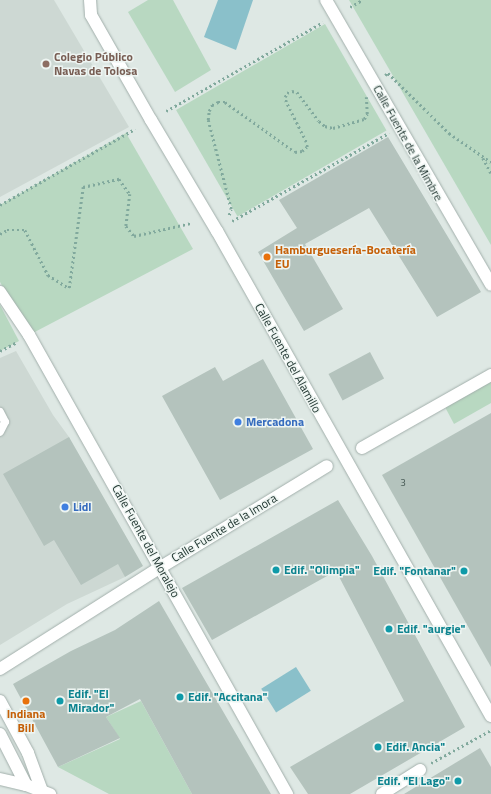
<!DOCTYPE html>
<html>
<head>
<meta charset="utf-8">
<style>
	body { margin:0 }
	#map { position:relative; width:491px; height:794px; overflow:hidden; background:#dee8e4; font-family:"Titillium Web",sans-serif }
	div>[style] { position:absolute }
	.built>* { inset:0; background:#cdd8d3 }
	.green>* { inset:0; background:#b8d8c1; transform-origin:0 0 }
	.water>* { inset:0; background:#8ac0ca; transform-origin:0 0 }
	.building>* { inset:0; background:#b4c3bd; transform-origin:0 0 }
	.path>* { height:2.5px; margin-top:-1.25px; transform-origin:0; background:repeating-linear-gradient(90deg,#81a99d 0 2px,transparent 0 5px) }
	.roads { filter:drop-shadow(0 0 1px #a2afab) drop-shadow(0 0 1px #a2afab) }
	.lane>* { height:8px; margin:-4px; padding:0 4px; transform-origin:4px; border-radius:4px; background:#fff }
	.street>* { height:12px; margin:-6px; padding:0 6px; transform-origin:6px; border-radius:6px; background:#fff }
	.dots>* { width:11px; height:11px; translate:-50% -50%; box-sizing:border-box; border:2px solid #eef5f2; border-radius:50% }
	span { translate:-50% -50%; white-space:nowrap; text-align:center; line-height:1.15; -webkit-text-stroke:3px #eef5f2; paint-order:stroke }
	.number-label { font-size:10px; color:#465954 }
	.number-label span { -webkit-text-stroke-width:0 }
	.education-label { font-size:12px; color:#785e54; font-weight:700 }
	.left { translate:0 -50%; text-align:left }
	.street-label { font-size:12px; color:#213631 }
	.food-label { font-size:12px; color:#c56008; font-weight:700 }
	.shop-label { font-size:12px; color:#366cbe; font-weight:700 }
	.culture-label { font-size:12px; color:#0d838f; font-weight:700 }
	.right { translate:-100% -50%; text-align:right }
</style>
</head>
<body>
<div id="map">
	<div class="built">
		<div style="clip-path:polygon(0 0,54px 0,129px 127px,0 197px)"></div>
		<div style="clip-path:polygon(16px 351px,53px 415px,69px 437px,125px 577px,67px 604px,0 645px,0 358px)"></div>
	</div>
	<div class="green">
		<div style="clip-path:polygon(148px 0,173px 0,211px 70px,175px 92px,128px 12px)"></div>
		<div style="clip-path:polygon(349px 0,491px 0,491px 245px)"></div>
		<div style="left:325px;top:24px;width:123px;height:172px;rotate:60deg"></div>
		<div style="clip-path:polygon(126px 133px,193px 249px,29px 335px,0 282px,0 205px)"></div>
		<div style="clip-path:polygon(0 305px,19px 341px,0 351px)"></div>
		<div style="clip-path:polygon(491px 381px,491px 403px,454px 424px,445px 407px)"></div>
		<div style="clip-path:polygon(141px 701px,192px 794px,109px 794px,58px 767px,120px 739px,106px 717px)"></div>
	</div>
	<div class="water">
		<div style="clip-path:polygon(218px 0,253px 0,236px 50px,204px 37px)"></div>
		<div style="left:296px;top:667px;width:28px;height:41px;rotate:58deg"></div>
	</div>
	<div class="building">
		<div style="clip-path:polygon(388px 137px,481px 292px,437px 317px,369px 208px,305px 244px,343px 309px,304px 331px,258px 252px,297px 228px,279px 200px)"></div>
		<div style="left:370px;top:352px;width:30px;height:47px;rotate:62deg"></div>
		<div style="clip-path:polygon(263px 359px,313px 449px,220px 500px,162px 396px,215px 367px,223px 381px)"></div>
		<div style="clip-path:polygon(491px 413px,491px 667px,382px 475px)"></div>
		<div style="clip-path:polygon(69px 437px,143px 566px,125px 577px,118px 564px,81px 585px,54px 540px,44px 546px,3px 474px)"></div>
		<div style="clip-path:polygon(338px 500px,372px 556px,465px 727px,350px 794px,308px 794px,290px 767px,404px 701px,336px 571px,212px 640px,182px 588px)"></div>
		<div style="clip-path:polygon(159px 601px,271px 794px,192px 794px,140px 699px,106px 717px,120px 738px,58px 767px,13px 684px,71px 651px,115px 630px)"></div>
		<div style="clip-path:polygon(480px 748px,491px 767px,491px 794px,404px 794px)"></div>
	</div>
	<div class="path">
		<div style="left:350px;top:7px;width:14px;rotate:-30deg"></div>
		<div style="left:385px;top:75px;width:4px;rotate:-34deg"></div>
		<div style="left:388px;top:73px;width:86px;rotate:44.5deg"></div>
		<div style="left:449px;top:133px;width:51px;rotate:34.6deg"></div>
		<div style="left:166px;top:111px;width:180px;rotate:-29.5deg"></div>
		<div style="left:483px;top:158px;width:17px;rotate:62deg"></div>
		<div style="left:0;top:205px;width:155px;rotate:-29.4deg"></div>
		<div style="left:229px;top:215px;width:6px;rotate:-72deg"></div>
		<div style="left:231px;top:209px;width:92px;rotate:-104.5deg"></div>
		<div style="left:208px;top:120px;width:9px;rotate:-84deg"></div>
		<div style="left:209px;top:111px;width:7px;rotate:-63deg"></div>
		<div style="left:212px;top:105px;width:7px;rotate:-27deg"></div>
		<div style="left:218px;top:102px;width:7px"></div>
		<div style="left:225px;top:102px;width:86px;rotate:35.5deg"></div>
		<div style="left:295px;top:152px;width:7px;rotate:-8deg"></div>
		<div style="left:302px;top:151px;width:6px;rotate:-39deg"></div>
		<div style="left:307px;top:147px;width:5px;rotate:-101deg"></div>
		<div style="left:306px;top:142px;width:45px;rotate:-116.6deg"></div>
		<div style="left:286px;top:102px;width:5px;rotate:-101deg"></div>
		<div style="left:285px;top:97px;width:4px;rotate:-63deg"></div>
		<div style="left:287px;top:93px;width:5px;rotate:-22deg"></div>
		<div style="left:292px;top:91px;width:5px;rotate:11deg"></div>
		<div style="left:297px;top:92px;width:36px;rotate:53deg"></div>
		<div style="left:319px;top:121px;width:8px;rotate:40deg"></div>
		<div style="left:325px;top:126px;width:8px;rotate:14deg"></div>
		<div style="left:333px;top:128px;width:32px;rotate:-16deg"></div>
		<div style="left:364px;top:119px;width:6px;rotate:-59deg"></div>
		<div style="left:367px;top:114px;width:17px;rotate:-93deg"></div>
		<div style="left:232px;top:221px;width:180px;rotate:-29.3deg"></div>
		<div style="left:0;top:234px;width:8px;rotate:-30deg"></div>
		<div style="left:7px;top:230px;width:18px"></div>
		<div style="left:25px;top:230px;width:51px;rotate:62.9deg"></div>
		<div style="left:48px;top:275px;width:25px;rotate:32deg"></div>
		<div style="left:69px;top:288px;width:102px;rotate:-82.1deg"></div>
		<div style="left:83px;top:187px;width:37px;rotate:-13deg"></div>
		<div style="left:119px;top:179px;width:19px;rotate:54deg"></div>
		<div style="left:130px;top:194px;width:32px;rotate:97deg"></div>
		<div style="left:126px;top:226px;width:13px;rotate:51deg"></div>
		<div style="left:134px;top:236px;width:58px;rotate:-12.8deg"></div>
		<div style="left:0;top:351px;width:19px;rotate:-28deg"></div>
		<div style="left:431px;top:763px;width:68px;rotate:-28.8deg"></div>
	</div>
	<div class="roads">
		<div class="lane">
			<div style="left:0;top:412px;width:11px;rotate:63deg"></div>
			<div style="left:5px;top:422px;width:11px;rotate:117deg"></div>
		</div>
		<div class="street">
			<div style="left:90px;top:0;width:15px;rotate:86deg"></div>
			<div style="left:91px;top:15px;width:121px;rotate:60.3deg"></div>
			<div style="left:151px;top:120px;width:129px;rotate:59.3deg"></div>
			<div style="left:217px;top:231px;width:557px;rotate:60.54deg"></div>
			<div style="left:326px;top:0;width:329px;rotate:59.9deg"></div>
			<div style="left:0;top:292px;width:52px;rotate:56deg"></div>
			<div style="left:29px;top:335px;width:527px;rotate:60.66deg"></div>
			<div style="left:362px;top:448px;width:148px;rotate:-29.5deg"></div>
			<div style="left:0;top:669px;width:191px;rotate:-32.4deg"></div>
			<div style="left:161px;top:567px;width:194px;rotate:-31.3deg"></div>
			<div style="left:0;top:701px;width:59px;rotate:61.7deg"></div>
			<div style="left:28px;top:753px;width:40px;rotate:69.8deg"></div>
			<div style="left:0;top:734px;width:57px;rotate:63deg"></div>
			<div style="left:0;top:779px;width:27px;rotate:13deg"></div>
			<div style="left:26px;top:785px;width:26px;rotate:21deg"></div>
			<div style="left:382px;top:794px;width:45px;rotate:-32.3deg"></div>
		</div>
	</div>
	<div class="dots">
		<div style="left:46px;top:64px;background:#8d6e63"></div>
		<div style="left:267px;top:257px;background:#e8710a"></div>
		<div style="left:238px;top:422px;background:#3f7fe0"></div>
		<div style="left:65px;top:507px;background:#3f7fe0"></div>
		<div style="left:276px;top:570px;background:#0f9aa8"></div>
		<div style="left:464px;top:571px;background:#0f9aa8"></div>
		<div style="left:389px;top:629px;background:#0f9aa8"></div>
		<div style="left:180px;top:697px;background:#0f9aa8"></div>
		<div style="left:26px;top:701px;background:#e8710a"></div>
		<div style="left:60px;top:701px;background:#0f9aa8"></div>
		<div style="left:378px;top:747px;background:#0f9aa8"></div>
		<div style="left:458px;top:781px;background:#0f9aa8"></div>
	</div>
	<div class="number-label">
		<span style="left:403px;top:483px">3</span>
	</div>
	<div class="education-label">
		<span class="left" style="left:54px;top:64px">Colegio Público<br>Navas de Tolosa</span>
	</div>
	<div class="street-label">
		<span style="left:408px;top:143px;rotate:61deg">Calle Fuente de la Mimbre</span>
		<span style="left:288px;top:358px;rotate:61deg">Calle Fuente del Alamillo</span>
		<span style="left:224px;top:528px;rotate:-31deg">Calle Fuente de la Imora</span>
		<span style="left:146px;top:541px;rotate:61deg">Calle Fuente del Moralejo</span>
	</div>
	<div class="food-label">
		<span class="left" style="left:275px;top:257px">Hamburguesería-Bocatería<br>EU</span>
		<span style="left:26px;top:721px">Indiana<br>Bill</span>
	</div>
	<div class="shop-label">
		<span class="left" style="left:246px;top:422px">Mercadona</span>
		<span class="left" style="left:73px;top:507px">Lidl</span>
	</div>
	<div class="culture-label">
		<span class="left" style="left:284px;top:570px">Edif. "Olimpia"</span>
		<span class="right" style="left:456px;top:571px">Edif. "Fontanar"</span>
		<span class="left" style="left:397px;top:629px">Edif. "aurgie"</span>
		<span class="left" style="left:68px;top:701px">Edif. "El<br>Mirador"</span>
		<span class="left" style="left:188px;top:697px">Edif. "Accitana"</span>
		<span class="left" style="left:386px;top:747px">Edif. Ancia"</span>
		<span class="right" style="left:450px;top:781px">Edif. "El Lago"</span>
	</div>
</div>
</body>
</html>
